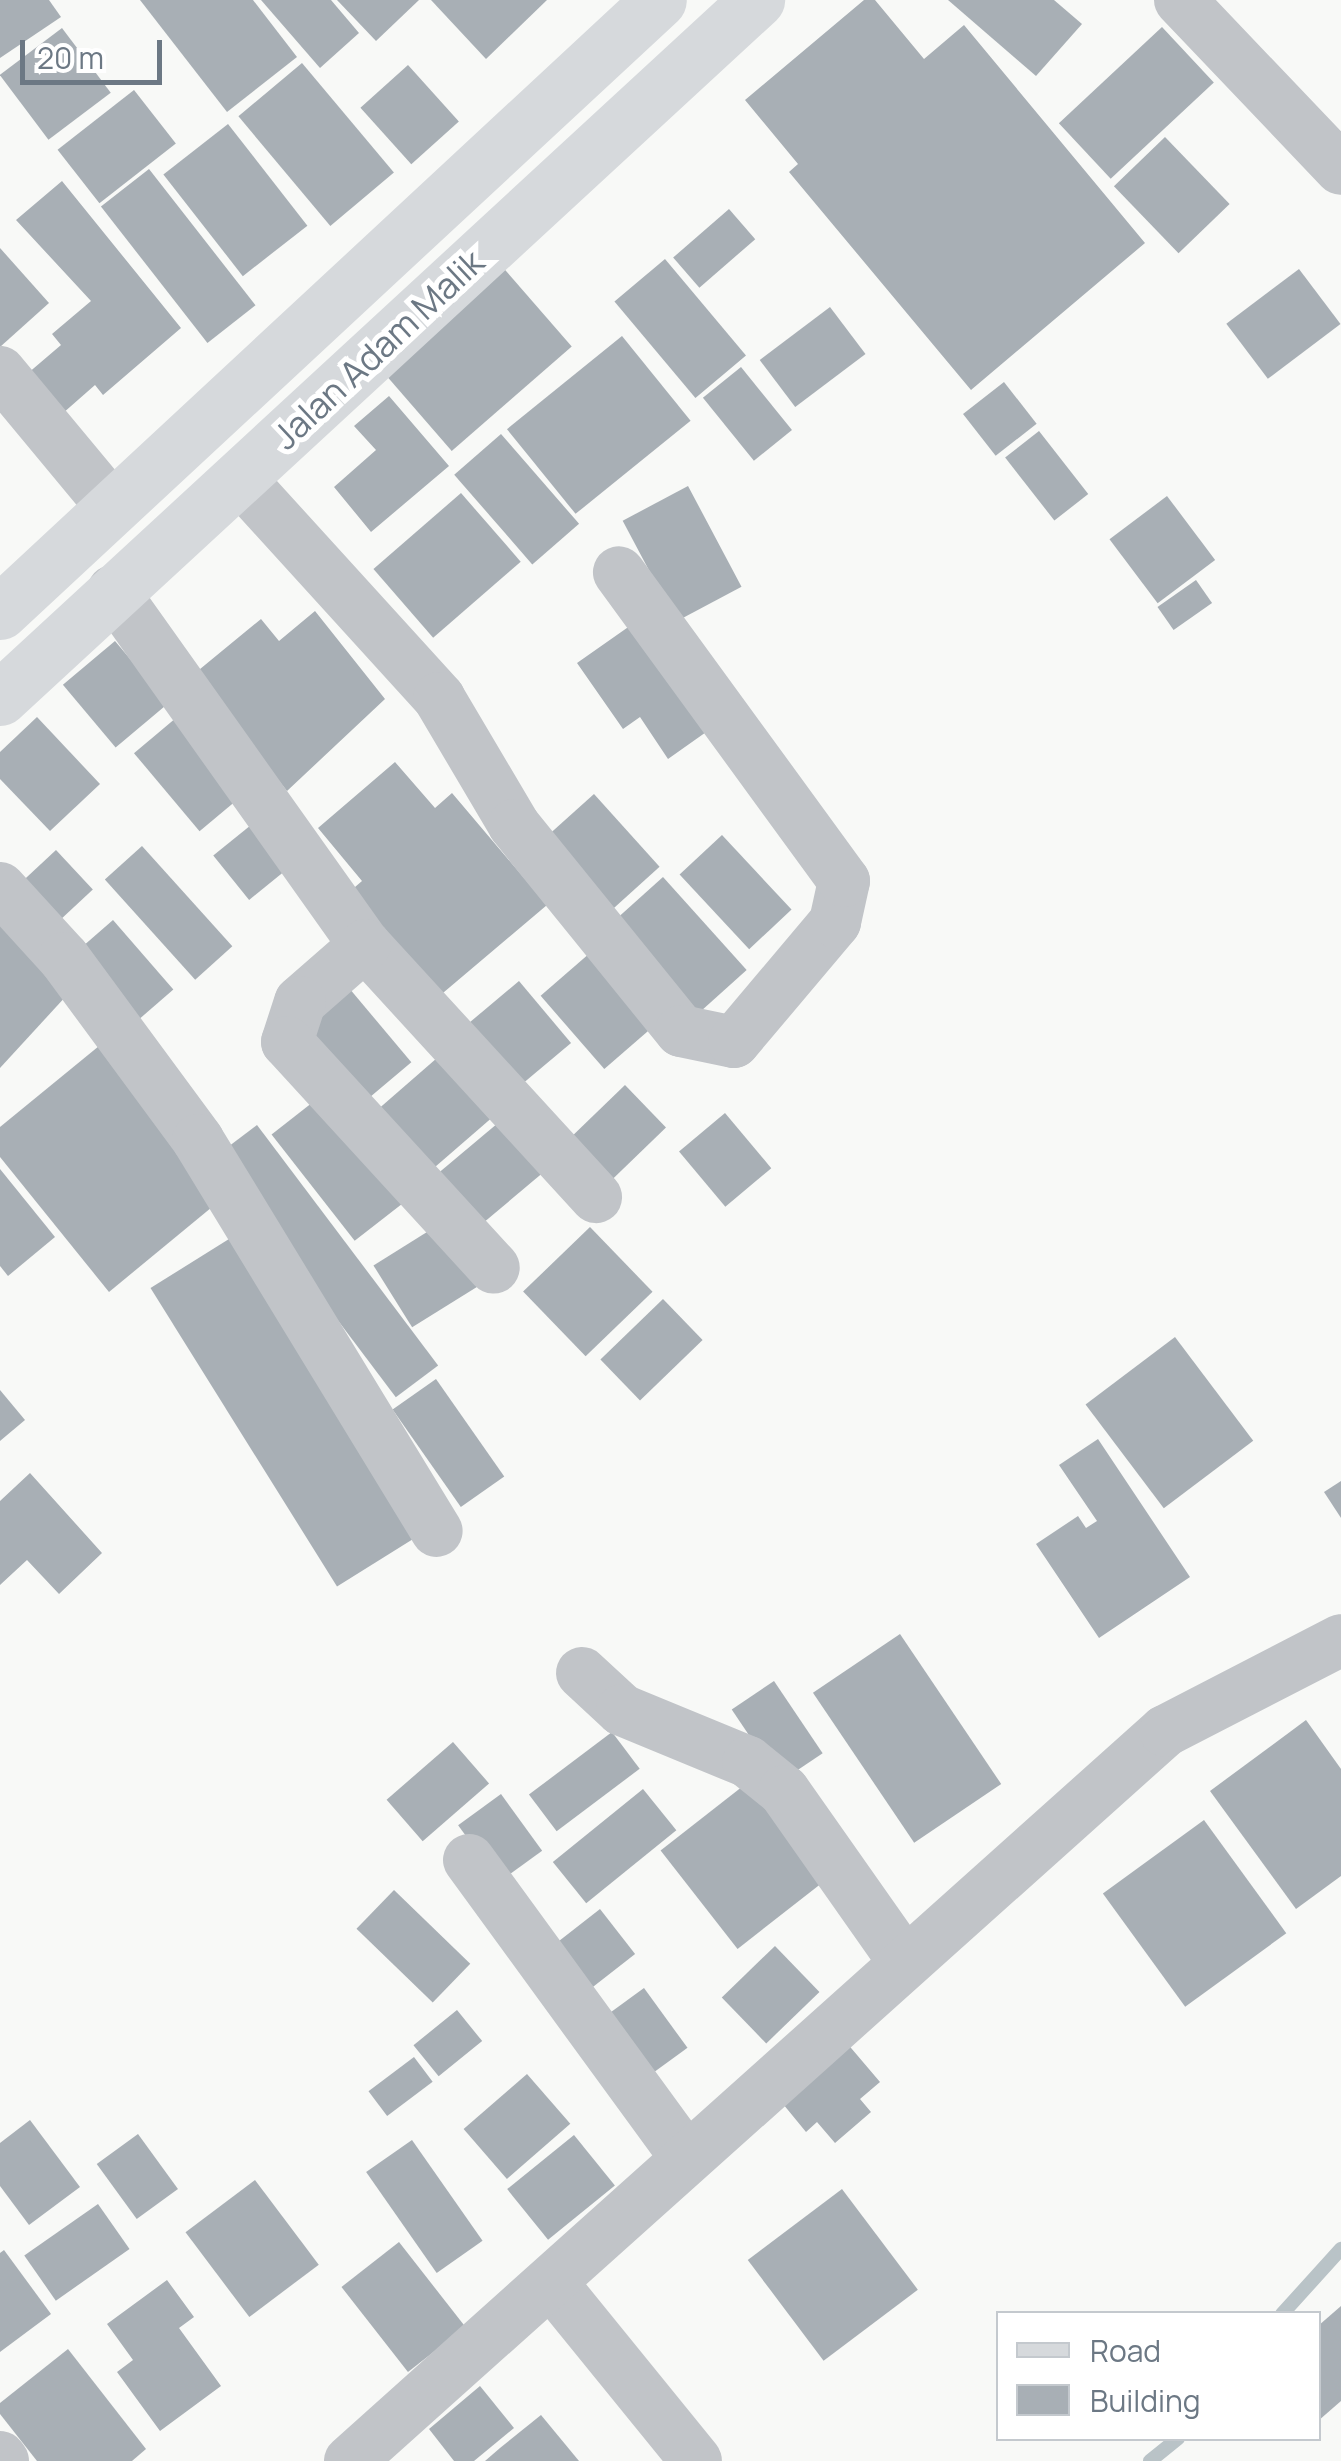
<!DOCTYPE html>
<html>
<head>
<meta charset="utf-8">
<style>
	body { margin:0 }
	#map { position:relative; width:1341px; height:2461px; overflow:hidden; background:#f8f9f7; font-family:Manrope,sans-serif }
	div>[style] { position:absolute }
	.stream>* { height:14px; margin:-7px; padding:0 7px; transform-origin:7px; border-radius:7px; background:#b9c3c7 }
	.building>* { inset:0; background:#a8afb5; transform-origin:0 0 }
	.minor>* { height:52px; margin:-26px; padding:0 26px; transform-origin:26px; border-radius:26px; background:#c1c4c8 }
	.major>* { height:55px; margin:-27.5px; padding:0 27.5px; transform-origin:27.5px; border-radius:27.5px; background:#d6d9dc }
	span { translate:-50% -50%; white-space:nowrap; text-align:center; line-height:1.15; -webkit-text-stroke:10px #fff; paint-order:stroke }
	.street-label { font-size:35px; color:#6c7884 }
	.legend { position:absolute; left:996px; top:2311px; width:325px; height:130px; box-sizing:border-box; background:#fff; border:2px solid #c4c9ce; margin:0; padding:12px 18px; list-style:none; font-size:30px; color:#6c7884 }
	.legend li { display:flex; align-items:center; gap:20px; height:50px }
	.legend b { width:50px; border:2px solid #c4c9ce }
	.scale { position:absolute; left:20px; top:40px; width:142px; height:45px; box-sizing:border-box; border:5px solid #6c7884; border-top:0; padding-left:12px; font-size:30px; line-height:35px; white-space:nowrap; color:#6c7884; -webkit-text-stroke:8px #fff; paint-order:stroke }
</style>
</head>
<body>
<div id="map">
	<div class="stream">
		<div style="left:1282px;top:2314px;width:88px;rotate:-47.8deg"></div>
		<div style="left:1150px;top:2461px;width:36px;rotate:-39deg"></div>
	</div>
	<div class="building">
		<div style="clip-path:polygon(0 0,49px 0,61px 17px,0 58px)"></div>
		<div style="clip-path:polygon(140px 0,253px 0,297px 57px,227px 112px)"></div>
		<div style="clip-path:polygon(261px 0,331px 0,359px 33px,320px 68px)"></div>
		<div style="clip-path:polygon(337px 0,419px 0,376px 41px)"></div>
		<div style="clip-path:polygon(431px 0,547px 0,486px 59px)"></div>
		<div style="clip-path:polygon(864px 0,875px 0,924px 59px,964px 25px,1145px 243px,971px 390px,789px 172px,798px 164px,745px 100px)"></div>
		<div style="clip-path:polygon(948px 0,1054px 0,1082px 24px,1036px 76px)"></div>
		<div style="left:1162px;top:27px;width:76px;height:141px;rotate:47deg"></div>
		<div style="left:62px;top:28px;width:81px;height:78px;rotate:53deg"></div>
		<div style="left:302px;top:63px;width:143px;height:83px;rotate:50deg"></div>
		<div style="left:408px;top:65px;width:76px;height:64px;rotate:48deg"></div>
		<div style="left:134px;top:90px;width:68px;height:97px;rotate:52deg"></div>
		<div style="left:228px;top:124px;width:129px;height:82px;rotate:52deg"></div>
		<div style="left:1165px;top:137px;width:93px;height:71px;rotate:46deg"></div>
		<div style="left:149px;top:169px;width:173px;height:61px;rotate:52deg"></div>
		<div style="clip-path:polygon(62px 181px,181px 328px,103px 395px,95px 385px,54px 421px,20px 380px,61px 345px,52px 334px,91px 301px,16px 220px)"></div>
		<div style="left:729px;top:209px;width:40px;height:74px;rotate:49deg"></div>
		<div style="clip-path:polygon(0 248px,49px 303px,0 347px)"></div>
		<div style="left:493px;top:256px;width:120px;height:159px;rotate:49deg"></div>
		<div style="left:665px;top:259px;width:126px;height:66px;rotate:50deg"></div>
		<div style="left:1299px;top:269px;width:69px;height:91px;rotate:53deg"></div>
		<div style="left:830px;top:307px;width:59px;height:88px;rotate:53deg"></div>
		<div style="left:622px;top:336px;width:109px;height:148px;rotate:51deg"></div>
		<div style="left:741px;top:367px;width:81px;height:49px;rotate:51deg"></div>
		<div style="left:1004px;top:382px;width:53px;height:52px;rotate:52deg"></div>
		<div style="clip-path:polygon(389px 396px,449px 466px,371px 532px,334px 487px,376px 450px,354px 426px)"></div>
		<div style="left:1039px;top:431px;width:80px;height:43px;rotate:52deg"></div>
		<div style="left:501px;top:434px;width:119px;height:62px;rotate:49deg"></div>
		<div style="left:688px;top:486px;width:114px;height:74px;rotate:62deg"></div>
		<div style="left:461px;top:493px;width:91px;height:116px;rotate:49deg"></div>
		<div style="left:1167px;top:496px;width:80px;height:72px;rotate:53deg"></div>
		<div style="left:1196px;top:580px;width:28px;height:47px;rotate:55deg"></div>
		<div style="clip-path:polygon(315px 611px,385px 699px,287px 791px,194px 674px,261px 619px,279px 641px)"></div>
		<div style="clip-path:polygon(634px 623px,709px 730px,668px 759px,640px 717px,623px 729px,577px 663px)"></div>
		<div style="left:115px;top:641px;width:82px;height:68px;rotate:50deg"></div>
		<div style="left:183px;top:712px;width:102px;height:64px;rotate:50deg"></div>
		<div style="clip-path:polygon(37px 717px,100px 784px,50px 831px,0 779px,0 752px)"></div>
		<div style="clip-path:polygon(395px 762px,435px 808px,452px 793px,547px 905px,437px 998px,348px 893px,362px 881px,318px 828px)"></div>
		<div style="left:594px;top:794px;width:98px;height:67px;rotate:48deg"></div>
		<div style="left:256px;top:821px;width:57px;height:55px;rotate:51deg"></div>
		<div style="left:722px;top:835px;width:102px;height:58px;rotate:47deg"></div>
		<div style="left:142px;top:846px;width:135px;height:50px;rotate:48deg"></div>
		<div style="left:56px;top:850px;width:54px;height:47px;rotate:47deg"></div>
		<div style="left:663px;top:877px;width:125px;height:64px;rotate:48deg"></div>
		<div style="clip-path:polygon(0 908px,79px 982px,0 1068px)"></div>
		<div style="left:113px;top:920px;width:92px;height:54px;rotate:49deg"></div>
		<div style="left:598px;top:946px;width:97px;height:76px;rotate:49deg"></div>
		<div style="left:519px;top:981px;width:81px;height:81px;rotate:50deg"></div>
		<div style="left:349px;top:988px;width:97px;height:57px;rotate:50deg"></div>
		<div style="clip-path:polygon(99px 1046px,223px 1198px,109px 1292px,0 1157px,0 1127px)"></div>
		<div style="left:437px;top:1058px;width:81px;height:83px;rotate:49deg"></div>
		<div style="left:625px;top:1085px;width:59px;height:91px;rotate:46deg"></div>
		<div style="left:322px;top:1095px;width:135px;height:64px;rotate:52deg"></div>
		<div style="left:725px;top:1113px;width:72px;height:60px;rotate:50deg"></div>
		<div style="left:498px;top:1123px;width:67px;height:89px;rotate:50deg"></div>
		<div style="left:257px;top:1125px;width:301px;height:53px;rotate:53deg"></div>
		<div style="clip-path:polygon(0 1169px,55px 1237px,8px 1276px,0 1266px)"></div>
		<div style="left:443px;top:1222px;width:73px;height:82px;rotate:58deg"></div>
		<div style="left:590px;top:1227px;width:90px;height:93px;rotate:46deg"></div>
		<div style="left:237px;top:1234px;width:352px;height:102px;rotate:58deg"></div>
		<div style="left:663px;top:1299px;width:57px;height:87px;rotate:46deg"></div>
		<div style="left:1175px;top:1337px;width:130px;height:112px;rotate:53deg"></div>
		<div style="left:436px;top:1379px;width:119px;height:53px;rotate:55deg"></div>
		<div style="clip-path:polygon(0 1390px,25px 1420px,0 1441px)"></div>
		<div style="clip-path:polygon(1098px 1439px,1190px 1577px,1099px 1638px,1036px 1544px,1078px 1516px,1086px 1528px,1097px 1521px,1059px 1465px)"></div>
		<div style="clip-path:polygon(30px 1473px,102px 1553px,59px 1594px,27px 1560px,0 1585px,0 1501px)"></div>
		<div style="clip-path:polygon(1341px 1481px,1341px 1518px,1324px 1492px)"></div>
		<div style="left:900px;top:1634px;width:181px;height:105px;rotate:56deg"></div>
		<div style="left:774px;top:1681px;width:87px;height:51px;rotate:56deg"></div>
		<div style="clip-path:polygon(1306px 1720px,1341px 1769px,1341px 1876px,1296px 1909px,1210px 1791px)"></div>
		<div style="left:612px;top:1732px;width:46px;height:104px;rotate:53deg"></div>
		<div style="left:453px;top:1742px;width:55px;height:88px;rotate:49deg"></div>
		<div style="left:752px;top:1779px;width:125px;height:116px;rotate:52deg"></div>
		<div style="left:643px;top:1789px;width:53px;height:116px;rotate:51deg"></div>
		<div style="left:501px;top:1794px;width:70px;height:53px;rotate:54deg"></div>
		<div style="left:1204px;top:1820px;width:140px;height:125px;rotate:54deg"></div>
		<div style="left:394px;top:1890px;width:106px;height:54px;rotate:44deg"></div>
		<div style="left:600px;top:1909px;width:57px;height:65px;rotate:52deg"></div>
		<div style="left:775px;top:1946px;width:64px;height:74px;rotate:46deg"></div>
		<div style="left:644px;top:1988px;width:74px;height:53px;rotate:54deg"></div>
		<div style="left:457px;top:2010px;width:40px;height:56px;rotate:51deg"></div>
		<div style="clip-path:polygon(840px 2035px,880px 2082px,860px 2099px,871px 2112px,835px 2143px,817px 2122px,806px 2132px,774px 2093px)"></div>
		<div style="left:414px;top:2057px;width:31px;height:57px;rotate:53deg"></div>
		<div style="left:527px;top:2074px;width:66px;height:84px;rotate:49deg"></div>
		<div style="clip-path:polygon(30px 2120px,80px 2187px,29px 2225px,0 2186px,0 2143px)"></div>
		<div style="left:138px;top:2134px;width:68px;height:51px;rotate:54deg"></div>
		<div style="left:574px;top:2135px;width:65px;height:86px;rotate:51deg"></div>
		<div style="left:412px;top:2140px;width:123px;height:56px;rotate:55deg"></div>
		<div style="left:255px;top:2180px;width:106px;height:87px;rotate:53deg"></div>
		<div style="left:842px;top:2189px;width:126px;height:118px;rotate:53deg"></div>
		<div style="left:98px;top:2204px;width:55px;height:90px;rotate:55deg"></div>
		<div style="left:399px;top:2242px;width:108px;height:73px;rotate:52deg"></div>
		<div style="clip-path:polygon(4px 2250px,51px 2314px,0 2352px,0 2253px)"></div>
		<div style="clip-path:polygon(167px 2280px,194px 2317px,179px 2328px,221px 2386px,160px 2431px,117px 2372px,133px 2360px,107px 2324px)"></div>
		<div style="clip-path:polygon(1341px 2306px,1341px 2401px,1318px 2421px,1318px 2326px)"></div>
		<div style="clip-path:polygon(68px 2349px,146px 2449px,132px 2461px,37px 2461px,0 2414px,0 2403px)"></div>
		<div style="clip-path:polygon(480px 2386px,514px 2428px,474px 2461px,454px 2461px,429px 2429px)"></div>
		<div style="clip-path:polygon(541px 2415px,579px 2461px,485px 2461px,500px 2448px)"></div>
	</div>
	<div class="minor">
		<div style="left:1180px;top:0;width:233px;rotate:46.4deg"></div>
		<div style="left:0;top:372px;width:177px;rotate:50.3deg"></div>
		<div style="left:240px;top:479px;width:296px;rotate:47.7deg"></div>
		<div style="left:439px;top:698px;width:147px;rotate:59.4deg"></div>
		<div style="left:514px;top:825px;width:265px;rotate:51deg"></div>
		<div style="left:681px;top:1031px;width:54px;rotate:11.7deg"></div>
		<div style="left:734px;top:1042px;width:157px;rotate:-49.9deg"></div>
		<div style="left:835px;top:922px;width:42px;rotate:-77.6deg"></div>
		<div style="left:844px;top:881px;width:382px;rotate:-126.1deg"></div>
		<div style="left:113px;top:591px;width:435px;rotate:54.6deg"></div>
		<div style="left:365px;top:945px;width:342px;rotate:47.5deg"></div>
		<div style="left:0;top:888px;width:95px;rotate:47.6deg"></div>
		<div style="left:64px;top:958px;width:226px;rotate:53.6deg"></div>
		<div style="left:198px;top:1140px;width:458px;rotate:58.6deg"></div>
		<div style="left:365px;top:945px;width:86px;rotate:138.8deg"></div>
		<div style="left:300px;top:1002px;width:42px;rotate:108deg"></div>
		<div style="left:287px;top:1042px;width:306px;rotate:47.5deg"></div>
		<div style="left:582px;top:1673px;width:54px;rotate:42.8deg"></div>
		<div style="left:622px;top:1710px;width:136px;rotate:22.4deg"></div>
		<div style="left:748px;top:1762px;width:46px;rotate:38.9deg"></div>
		<div style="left:784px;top:1791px;width:209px;rotate:54.9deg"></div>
		<div style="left:469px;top:1860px;width:363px;rotate:53.9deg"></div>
		<div style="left:554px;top:2286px;width:225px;rotate:50.9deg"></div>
		<div style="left:0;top:2457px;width:5px;rotate:53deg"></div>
		<div style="left:350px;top:2461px;width:1094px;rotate:-41.85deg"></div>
		<div style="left:1165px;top:1731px;width:198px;rotate:-27.3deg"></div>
	</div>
	<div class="major">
		<div style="left:0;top:612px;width:899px;rotate:-42.88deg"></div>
		<div style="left:0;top:698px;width:1030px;rotate:-42.68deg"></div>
	</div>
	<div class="street-label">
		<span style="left:378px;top:349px;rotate:-43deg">Jalan Adam Malik</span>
	</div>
	<ul class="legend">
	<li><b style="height:12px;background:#d6d9dc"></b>Road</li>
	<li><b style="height:28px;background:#a8afb5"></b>Building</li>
	</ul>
	<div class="scale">20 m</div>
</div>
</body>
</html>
